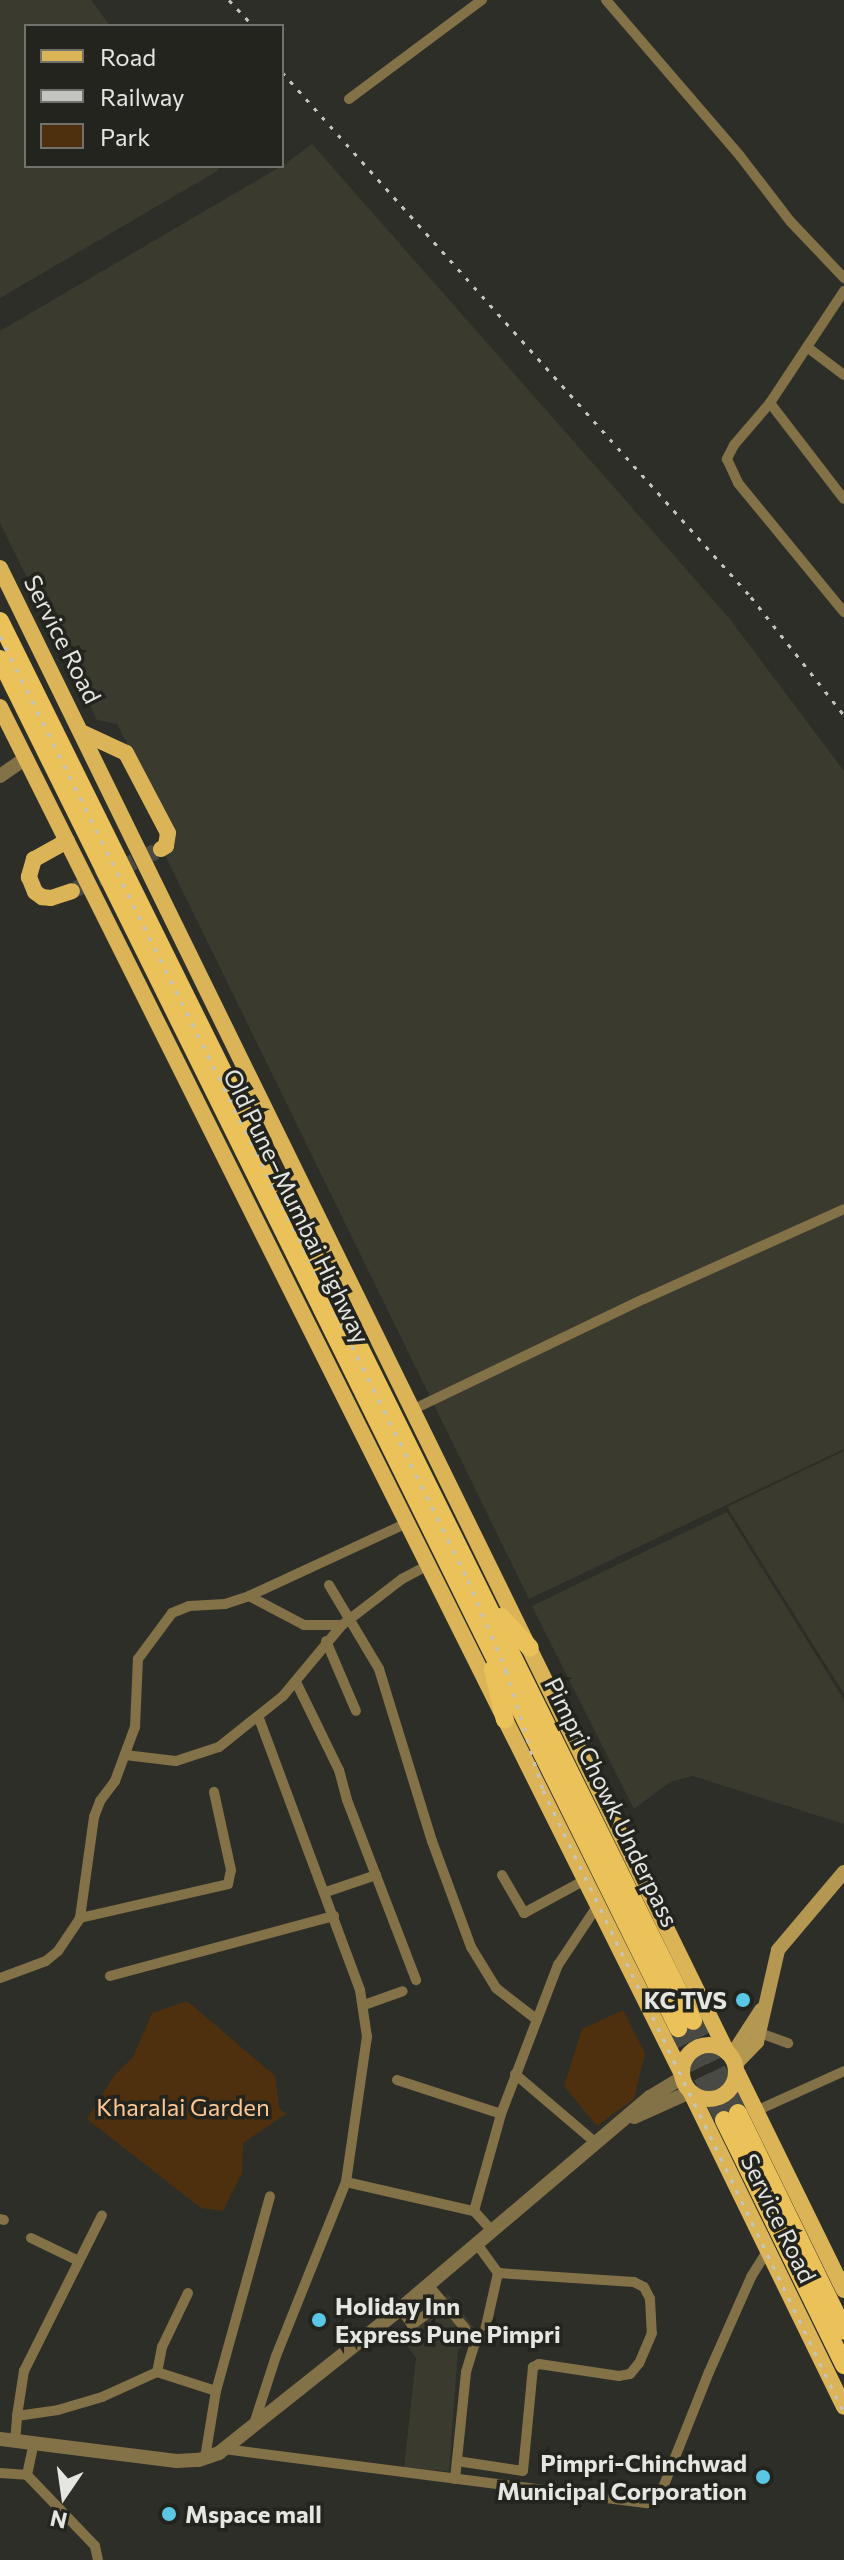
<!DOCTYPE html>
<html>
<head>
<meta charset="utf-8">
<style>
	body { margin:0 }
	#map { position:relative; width:844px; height:2560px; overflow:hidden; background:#2d2e28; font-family:Commissioner,sans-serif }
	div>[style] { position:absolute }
	.built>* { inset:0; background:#3a3a2f }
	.green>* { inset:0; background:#4e300f }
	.primary-tunnel>* { height:16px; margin-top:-8px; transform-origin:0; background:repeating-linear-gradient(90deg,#494a44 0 16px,transparent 0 24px) }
	.trunk-tunnel>* { height:18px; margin-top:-9px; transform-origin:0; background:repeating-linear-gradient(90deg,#494a44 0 18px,transparent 0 27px) }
	.minor>* { height:10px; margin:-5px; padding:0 5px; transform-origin:5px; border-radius:5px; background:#837147 }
	.tertiary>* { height:14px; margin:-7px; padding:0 7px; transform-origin:7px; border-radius:7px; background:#837147 }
	.secondary>* { height:14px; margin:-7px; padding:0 7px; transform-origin:7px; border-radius:7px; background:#b49751 }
	.primary>* { height:16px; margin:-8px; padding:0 8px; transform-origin:8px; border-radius:8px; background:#dab457 }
	.primary>.ring { margin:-8px; padding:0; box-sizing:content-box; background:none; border:16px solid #dab457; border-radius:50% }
	.trunk>* { height:18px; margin:-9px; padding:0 9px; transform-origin:9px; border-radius:9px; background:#ebc159 }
	.rail>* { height:3px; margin-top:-1.5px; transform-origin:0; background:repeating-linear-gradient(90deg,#c4c5c0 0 4px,transparent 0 12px) }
	.dots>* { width:22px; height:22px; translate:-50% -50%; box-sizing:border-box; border:4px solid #24241f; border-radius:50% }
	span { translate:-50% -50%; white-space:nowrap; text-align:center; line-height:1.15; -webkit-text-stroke:7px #24241f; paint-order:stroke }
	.street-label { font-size:24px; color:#e5e6e2 }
	.poi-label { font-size:24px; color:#e5e6e2; font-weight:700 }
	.right { translate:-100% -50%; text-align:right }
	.left { translate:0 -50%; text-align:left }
	.park-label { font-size:24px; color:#fdc895 }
	.legend { position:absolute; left:24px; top:24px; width:260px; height:144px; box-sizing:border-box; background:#24241f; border:2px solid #71726d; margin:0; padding:10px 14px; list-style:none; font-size:24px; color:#e5e6e2 }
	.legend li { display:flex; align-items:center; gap:16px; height:40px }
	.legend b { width:40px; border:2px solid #71726d }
	.north { position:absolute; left:24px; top:2456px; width:80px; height:80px; -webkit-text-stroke:6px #24241f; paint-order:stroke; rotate:193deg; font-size:22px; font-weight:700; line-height:32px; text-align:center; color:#e5e6e2 }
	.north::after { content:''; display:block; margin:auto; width:28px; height:36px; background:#e5e6e2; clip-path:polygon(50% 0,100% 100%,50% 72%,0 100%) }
</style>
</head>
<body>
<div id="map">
	<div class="built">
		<div style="clip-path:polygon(0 0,91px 0,110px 26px,26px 26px,26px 166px,216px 166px,219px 170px,0 298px)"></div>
		<div style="clip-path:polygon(312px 144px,729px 618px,844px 771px,844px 1449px,529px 1599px,164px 853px,174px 835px,117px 724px,97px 720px,0 523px,0 331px,285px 164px)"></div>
		<div style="clip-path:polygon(844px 1451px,844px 1694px,727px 1507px)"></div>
		<div style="clip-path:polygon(727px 1512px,844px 1700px,844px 1824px,693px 1776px,670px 1782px,634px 1809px,532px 1606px)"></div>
		<div style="clip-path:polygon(448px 2294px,478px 2333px,458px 2350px,449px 2471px,404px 2468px,416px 2358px,399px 2334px)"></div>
	</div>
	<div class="green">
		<div style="clip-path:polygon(187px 2001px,275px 2076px,279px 2108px,286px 2114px,243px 2143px,242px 2173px,223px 2211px,201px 2208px,87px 2119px,114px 2076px,133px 2057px,152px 2013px)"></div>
		<div style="clip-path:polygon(623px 2010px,645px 2053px,634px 2099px,597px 2126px,564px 2086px,582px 2029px)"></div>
	</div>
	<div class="primary-tunnel">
		<div style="left:76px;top:889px;width:94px;rotate:-25.2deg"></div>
	</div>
	<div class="trunk-tunnel">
		<div style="left:693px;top:2021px;width:102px;rotate:63.9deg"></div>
		<div style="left:678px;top:2028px;width:103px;rotate:63.4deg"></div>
	</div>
	<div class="minor">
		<div style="left:606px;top:0;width:206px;rotate:49.3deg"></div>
		<div style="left:740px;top:156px;width:82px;rotate:52.4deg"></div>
		<div style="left:790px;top:221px;width:79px;rotate:46.5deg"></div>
		<div style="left:349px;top:99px;width:166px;rotate:-36.7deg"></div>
		<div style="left:844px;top:291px;width:134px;rotate:123.5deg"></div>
		<div style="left:770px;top:403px;width:55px;rotate:130.6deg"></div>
		<div style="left:734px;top:445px;width:16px;rotate:117deg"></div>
		<div style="left:727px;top:459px;width:26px;rotate:65deg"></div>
		<div style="left:738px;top:483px;width:167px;rotate:50.6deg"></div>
		<div style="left:807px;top:347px;width:46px;rotate:37.1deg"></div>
		<div style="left:770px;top:403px;width:121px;rotate:52.4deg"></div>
		<div style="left:414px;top:1409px;width:255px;rotate:-25.6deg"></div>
		<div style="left:644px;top:1299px;width:219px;rotate:-24.2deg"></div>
		<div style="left:329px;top:1585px;width:98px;rotate:59.2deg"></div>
		<div style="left:379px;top:1669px;width:180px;rotate:72.9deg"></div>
		<div style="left:432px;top:1841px;width:113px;rotate:69.8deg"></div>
		<div style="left:471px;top:1947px;width:48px;rotate:58.6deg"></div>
		<div style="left:496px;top:1988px;width:51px;rotate:37.8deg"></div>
		<div style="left:249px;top:1596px;width:62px;rotate:27.8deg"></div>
		<div style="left:304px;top:1625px;width:38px"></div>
		<div style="left:326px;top:1641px;width:76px;rotate:66.8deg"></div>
		<div style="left:296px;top:1682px;width:98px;rotate:64deg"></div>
		<div style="left:339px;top:1770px;width:31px;rotate:75deg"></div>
		<div style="left:347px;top:1800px;width:193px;rotate:69deg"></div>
		<div style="left:125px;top:1755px;width:51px;rotate:6.7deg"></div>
		<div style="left:176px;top:1761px;width:45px;rotate:-18deg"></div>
		<div style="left:219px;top:1747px;width:82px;rotate:-38.6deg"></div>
		<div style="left:283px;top:1696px;width:92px;rotate:-50.3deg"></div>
		<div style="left:342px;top:1625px;width:76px;rotate:-37.5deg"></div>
		<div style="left:402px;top:1579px;width:30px;rotate:-28deg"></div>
		<div style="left:502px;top:1875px;width:44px;rotate:59.9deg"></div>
		<div style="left:524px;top:1913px;width:69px;rotate:-28.4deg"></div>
		<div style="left:326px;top:1892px;width:53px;rotate:-18.8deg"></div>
		<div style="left:80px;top:1918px;width:152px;rotate:-12.9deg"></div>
		<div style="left:228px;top:1884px;width:14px;rotate:-78deg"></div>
		<div style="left:231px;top:1870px;width:80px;rotate:-102.3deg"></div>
		<div style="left:110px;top:1976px;width:232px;rotate:-15deg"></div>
		<div style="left:0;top:1978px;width:49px;rotate:-20.3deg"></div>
		<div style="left:46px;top:1961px;width:16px;rotate:-40deg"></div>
		<div style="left:58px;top:1951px;width:40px;rotate:-56deg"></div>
		<div style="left:80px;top:1918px;width:102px;rotate:-82.1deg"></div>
		<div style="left:94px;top:1817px;width:17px;rotate:-69deg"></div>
		<div style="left:100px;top:1801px;width:25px;rotate:-53deg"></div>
		<div style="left:115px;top:1781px;width:58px;rotate:-69.7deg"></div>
		<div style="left:135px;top:1727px;width:68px;rotate:-87.5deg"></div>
		<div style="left:138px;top:1659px;width:57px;rotate:-53.5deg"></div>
		<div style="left:172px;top:1613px;width:18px;rotate:-22deg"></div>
		<div style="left:189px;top:1606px;width:36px;rotate:-3deg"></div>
		<div style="left:225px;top:1604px;width:25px;rotate:-18deg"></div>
		<div style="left:249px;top:1596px;width:174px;rotate:-24.8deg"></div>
		<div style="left:364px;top:2005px;width:41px;rotate:-19.7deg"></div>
		<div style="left:760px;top:2033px;width:30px;rotate:20deg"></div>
		<div style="left:515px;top:2074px;width:106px;rotate:40.4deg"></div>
		<div style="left:397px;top:2080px;width:109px;rotate:18.1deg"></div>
		<div style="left:756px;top:2111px;width:97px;rotate:-24.4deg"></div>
		<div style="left:346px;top:2182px;width:131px;rotate:12.8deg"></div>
		<div style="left:0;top:2219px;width:4px;rotate:14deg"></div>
		<div style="left:493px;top:2232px;width:28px;rotate:-132deg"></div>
		<div style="left:474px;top:2211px;width:101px;rotate:-74.4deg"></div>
		<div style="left:501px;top:2114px;width:160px;rotate:-69.1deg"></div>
		<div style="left:558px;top:1965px;width:72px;rotate:-56.3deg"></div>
		<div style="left:31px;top:2238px;width:53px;rotate:25.6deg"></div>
		<div style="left:477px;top:2244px;width:36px;rotate:54deg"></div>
		<div style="left:428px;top:2285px;width:57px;rotate:49.3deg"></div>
		<div style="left:188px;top:2293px;width:60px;rotate:115.7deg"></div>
		<div style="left:162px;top:2347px;width:25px;rotate:101deg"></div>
		<div style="left:157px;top:2372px;width:62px;rotate:17.9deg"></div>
		<div style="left:400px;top:2308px;width:21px;rotate:55deg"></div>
		<div style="left:412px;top:2325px;width:38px;rotate:-37deg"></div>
		<div style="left:17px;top:2416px;width:46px;rotate:-81.2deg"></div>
		<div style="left:24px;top:2371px;width:174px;rotate:-63.4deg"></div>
		<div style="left:254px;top:2424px;width:71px;rotate:-72.1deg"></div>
		<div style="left:276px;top:2356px;width:188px;rotate:-68.1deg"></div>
		<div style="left:346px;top:2182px;width:147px;rotate:-81.8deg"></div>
		<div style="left:367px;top:2037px;width:48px;rotate:-98.5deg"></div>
		<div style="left:360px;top:1990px;width:292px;rotate:-110.4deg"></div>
		<div style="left:15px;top:2441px;width:25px;rotate:-85deg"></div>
		<div style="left:17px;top:2416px;width:41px;rotate:-8.3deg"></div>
		<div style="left:58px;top:2410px;width:46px;rotate:-16.5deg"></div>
		<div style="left:102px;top:2397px;width:60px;rotate:-24.4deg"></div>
		<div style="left:224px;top:2449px;width:427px;rotate:7.3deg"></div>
		<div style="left:648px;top:2503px;width:14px;rotate:-34deg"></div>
		<div style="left:660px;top:2495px;width:132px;rotate:-68.3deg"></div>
		<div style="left:709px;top:2372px;width:104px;rotate:-66.1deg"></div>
		<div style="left:751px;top:2277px;width:32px;rotate:-58deg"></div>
		<div style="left:205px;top:2458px;width:68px;rotate:-80.7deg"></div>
		<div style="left:216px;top:2391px;width:202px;rotate:-74.5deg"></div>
		<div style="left:0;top:2473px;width:27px;rotate:4deg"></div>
		<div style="left:27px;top:2475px;width:98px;rotate:46.2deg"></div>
		<div style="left:95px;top:2546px;width:14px;rotate:78deg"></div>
		<div style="left:27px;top:2475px;width:33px;rotate:-78deg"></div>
		<div style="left:455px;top:2479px;width:108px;rotate:-84.1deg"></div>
		<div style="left:466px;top:2372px;width:28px;rotate:-73deg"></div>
		<div style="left:474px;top:2345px;width:14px;rotate:-45deg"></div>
		<div style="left:484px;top:2335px;width:64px;rotate:-77.3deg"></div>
		<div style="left:498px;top:2273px;width:136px;rotate:3.8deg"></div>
		<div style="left:634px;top:2282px;width:11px;rotate:27deg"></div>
		<div style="left:644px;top:2287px;width:13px;rotate:63deg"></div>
		<div style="left:650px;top:2299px;width:34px;rotate:87deg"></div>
		<div style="left:652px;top:2333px;width:33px;rotate:113deg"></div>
		<div style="left:639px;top:2363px;width:14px;rotate:129deg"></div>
		<div style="left:630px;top:2374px;width:11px;rotate:170deg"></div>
		<div style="left:619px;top:2376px;width:81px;rotate:-171.5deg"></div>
		<div style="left:539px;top:2364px;width:7px;rotate:153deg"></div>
		<div style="left:533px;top:2367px;width:104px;rotate:95.5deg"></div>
		<div style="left:523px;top:2471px;width:67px;rotate:-171.4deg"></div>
	</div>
	<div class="tertiary">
		<div style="left:0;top:776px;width:32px;rotate:-35deg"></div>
		<div style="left:634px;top:2117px;width:61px;rotate:-24.1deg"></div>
		<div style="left:0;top:2439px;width:178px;rotate:7.1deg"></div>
		<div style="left:177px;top:2461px;width:22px;rotate:-3deg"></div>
		<div style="left:199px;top:2460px;width:21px;rotate:-19deg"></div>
		<div style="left:219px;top:2453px;width:223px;rotate:-38.5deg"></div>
		<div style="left:394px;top:2314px;width:336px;rotate:-40.3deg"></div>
		<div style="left:650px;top:2097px;width:37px;rotate:-31deg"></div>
	</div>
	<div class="secondary">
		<div style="left:731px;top:2056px;width:55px;rotate:-56.9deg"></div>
		<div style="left:735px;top:2065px;width:32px;rotate:-46deg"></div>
		<div style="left:757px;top:2042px;width:94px;rotate:-77.1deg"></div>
		<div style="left:778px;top:1950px;width:102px;rotate:-49.8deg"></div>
	</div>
	<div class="primary">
		<div style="left:0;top:568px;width:1653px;rotate:63.9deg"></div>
		<div style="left:0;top:707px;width:1528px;rotate:63.49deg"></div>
		<div style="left:83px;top:733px;width:47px;rotate:24.9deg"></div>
		<div style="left:126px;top:753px;width:90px;rotate:62.3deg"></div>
		<div style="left:168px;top:833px;width:13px;rotate:99deg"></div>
		<div style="left:166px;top:846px;width:6px;rotate:149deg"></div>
		<div style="left:67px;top:841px;width:38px;rotate:151deg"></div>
		<div style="left:34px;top:859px;width:19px;rotate:106deg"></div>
		<div style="left:29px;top:877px;width:16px;rotate:68deg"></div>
		<div style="left:35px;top:892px;width:9px;rotate:36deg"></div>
		<div style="left:42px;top:897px;width:9px;rotate:6deg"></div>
		<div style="left:51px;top:898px;width:22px;rotate:-18deg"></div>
		<div class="ring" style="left:682px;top:2045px;width:38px;height:38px"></div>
		<div style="left:736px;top:2070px;width:245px;rotate:63.9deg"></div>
		<div style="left:691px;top:2093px;width:349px;rotate:64deg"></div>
	</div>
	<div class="trunk">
		<div style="left:0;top:621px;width:1562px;rotate:63.66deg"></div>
		<div style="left:0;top:659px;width:1528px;rotate:63.65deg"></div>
		<div style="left:501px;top:1617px;width:42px;rotate:46.9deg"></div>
		<div style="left:493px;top:1669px;width:52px;rotate:76.8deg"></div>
		<div style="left:738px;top:2113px;width:242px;rotate:64deg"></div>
		<div style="left:724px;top:2120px;width:273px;rotate:63.9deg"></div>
	</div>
	<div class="rail">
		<div style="left:229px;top:0;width:35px;rotate:47deg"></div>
		<div style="left:282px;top:72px;width:704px;rotate:48.22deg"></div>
		<div style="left:751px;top:597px;width:150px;rotate:51.8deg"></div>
		<div style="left:0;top:636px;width:1054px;rotate:63.63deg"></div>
		<div style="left:468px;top:1580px;width:98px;rotate:67.1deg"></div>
		<div style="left:506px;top:1670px;width:126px;rotate:72.9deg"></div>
		<div style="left:543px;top:1790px;width:692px;rotate:64.21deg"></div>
	</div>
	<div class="dots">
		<div style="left:743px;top:2000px;background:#5ac8e5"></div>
		<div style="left:319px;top:2320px;background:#5ac8e5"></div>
		<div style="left:763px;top:2477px;background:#5ac8e5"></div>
		<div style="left:169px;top:2514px;background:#5ac8e5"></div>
	</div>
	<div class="street-label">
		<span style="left:63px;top:639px;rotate:63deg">Service Road</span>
		<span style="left:297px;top:1206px;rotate:64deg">Old Pune–Mumbai Highway</span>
		<span style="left:612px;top:1802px;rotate:64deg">Pimpri Chowk Underpass</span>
		<span style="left:779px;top:2218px;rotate:64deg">Service Road</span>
	</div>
	<div class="poi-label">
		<span class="right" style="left:727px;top:2000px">KC TVS</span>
		<span class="left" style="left:335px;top:2320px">Holiday Inn<br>Express Pune Pimpri</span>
		<span class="right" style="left:747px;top:2477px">Pimpri-Chinchwad<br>Municipal Corporation</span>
		<span class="left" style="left:185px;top:2514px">Mspace mall</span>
	</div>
	<div class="park-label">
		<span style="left:183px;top:2107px">Kharalai Garden</span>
	</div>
	<ul class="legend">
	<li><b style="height:10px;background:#dab457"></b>Road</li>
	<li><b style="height:10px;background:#c4c5c0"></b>Railway</li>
	<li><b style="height:22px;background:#4e300f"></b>Park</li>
	</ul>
	<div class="north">N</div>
</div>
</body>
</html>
